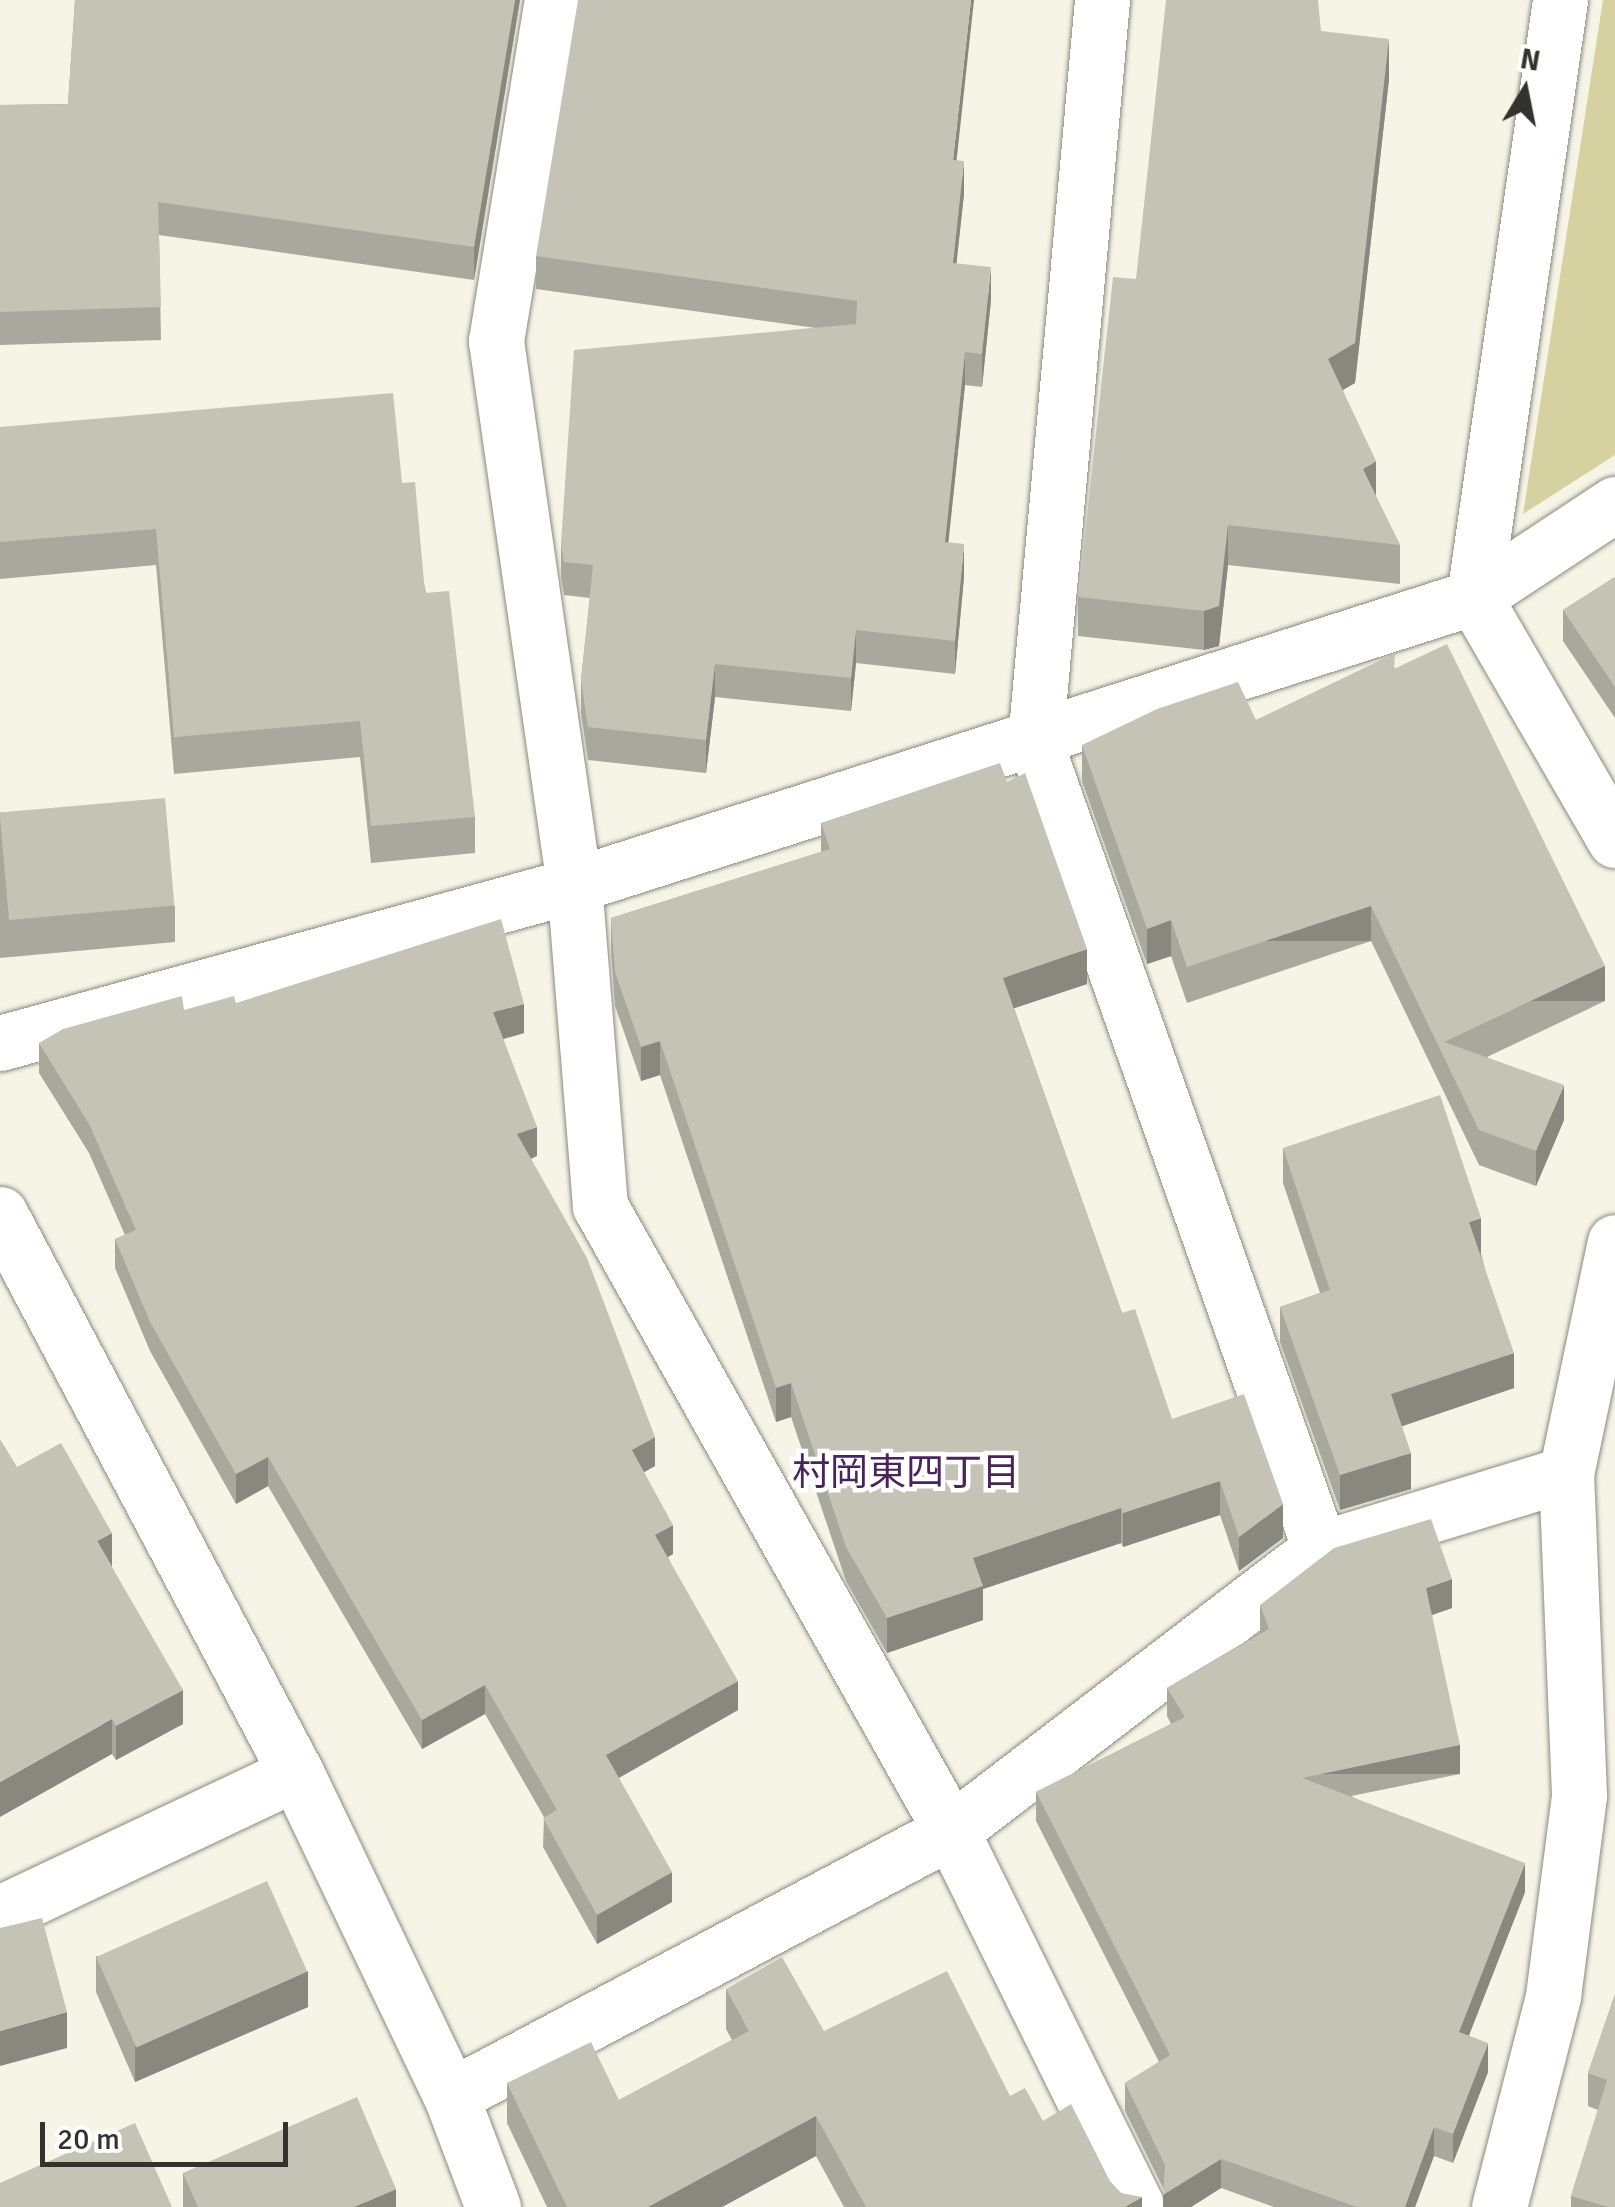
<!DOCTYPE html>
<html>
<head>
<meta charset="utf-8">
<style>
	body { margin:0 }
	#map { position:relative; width:1615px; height:2207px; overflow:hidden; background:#f5f4e6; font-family:Signika,"Noto Sans JP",sans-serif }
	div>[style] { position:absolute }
	.green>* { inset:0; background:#d6d1a0 }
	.roads { filter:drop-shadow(0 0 2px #8b8a7e) drop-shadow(0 0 2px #8b8a7e) }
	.minor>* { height:55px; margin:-27.5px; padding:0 27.5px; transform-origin:27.5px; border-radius:27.5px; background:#fff }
	.wall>* { inset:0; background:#a9a89c }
	.shaded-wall>* { inset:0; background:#89887f; transform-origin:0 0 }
	.building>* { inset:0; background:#c4c3b5; transform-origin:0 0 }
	span { translate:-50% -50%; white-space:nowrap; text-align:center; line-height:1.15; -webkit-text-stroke:9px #fff; paint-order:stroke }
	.neighbourhood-label { font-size:38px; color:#48245b }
	.north { position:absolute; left:1475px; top:40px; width:100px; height:100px; -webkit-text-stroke:8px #fff; paint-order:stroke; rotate:10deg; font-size:28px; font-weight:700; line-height:40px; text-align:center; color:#33322d }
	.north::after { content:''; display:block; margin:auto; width:35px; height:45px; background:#33322d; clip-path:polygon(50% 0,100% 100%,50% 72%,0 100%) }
	.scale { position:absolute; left:40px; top:2122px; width:248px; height:45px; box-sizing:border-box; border:5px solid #33322d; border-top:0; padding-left:12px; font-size:30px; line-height:35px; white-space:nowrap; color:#33322d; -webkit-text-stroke:8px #fff; paint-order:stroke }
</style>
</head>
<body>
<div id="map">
	<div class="green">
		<div style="clip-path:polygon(1603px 0,1615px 0,1615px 455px,1523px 514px)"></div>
	</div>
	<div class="roads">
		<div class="minor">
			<div style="left:1102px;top:0;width:745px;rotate:95.16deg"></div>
			<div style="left:1035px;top:742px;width:856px;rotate:70.55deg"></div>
			<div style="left:1560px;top:0;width:603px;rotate:98.2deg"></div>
			<div style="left:1474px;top:597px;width:281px;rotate:59.9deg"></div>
			<div style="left:0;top:1043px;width:595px;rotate:-15.39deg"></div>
			<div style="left:574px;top:885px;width:945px;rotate:-17.74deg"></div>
			<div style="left:1474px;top:597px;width:169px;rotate:-33.4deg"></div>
			<div style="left:0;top:1214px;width:633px;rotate:62.1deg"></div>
			<div style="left:296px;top:1773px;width:358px;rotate:64.4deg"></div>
			<div style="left:451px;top:2096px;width:119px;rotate:69.3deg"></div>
			<div style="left:0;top:1913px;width:327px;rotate:-25.3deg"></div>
			<div style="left:451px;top:2096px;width:566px;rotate:-27.92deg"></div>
			<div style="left:951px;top:1831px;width:717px;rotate:-119.32deg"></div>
			<div style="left:600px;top:1206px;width:322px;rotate:-94.6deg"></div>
			<div style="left:574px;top:885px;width:550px;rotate:-98.16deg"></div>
			<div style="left:496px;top:341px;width:346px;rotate:-80.7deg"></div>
			<div style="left:1137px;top:2207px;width:419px;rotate:-116.3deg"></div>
			<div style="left:951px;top:1831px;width:464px;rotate:-37.4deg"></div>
			<div style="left:1320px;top:1549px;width:257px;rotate:-17deg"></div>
			<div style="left:1499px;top:2207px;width:218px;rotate:-75.6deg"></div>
			<div style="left:1553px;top:1996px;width:203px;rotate:-82.6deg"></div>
			<div style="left:1579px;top:1795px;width:321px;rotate:-92.3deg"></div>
			<div style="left:1566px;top:1474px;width:237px;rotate:-78.1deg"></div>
		</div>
	</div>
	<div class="wall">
		<div style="clip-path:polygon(75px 0,520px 0,474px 280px,159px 235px,161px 340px,0 345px,0 105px,68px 104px)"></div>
		<div style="clip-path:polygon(1321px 31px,1389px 79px,1355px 383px,1343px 390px,1376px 497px,1400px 545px,1400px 584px,1228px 565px,1219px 646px,1204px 650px,1078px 636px,1078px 597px,1136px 279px)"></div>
		<div style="clip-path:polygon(957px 160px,964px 194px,956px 264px,991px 300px,982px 387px,965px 385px,948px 542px,964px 577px,955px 674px,856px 663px,851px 711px,715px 697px,706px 773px,588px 760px,581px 713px,581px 680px,590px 598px,564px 595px,561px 577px,561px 544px,816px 328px,536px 289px,536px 256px)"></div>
		<div style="clip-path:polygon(0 427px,402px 483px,475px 817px,475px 853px,371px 863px,360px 757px,174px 774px,156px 565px,0 579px)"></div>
		<div style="clip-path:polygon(1615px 577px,1615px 718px,1563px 641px,1563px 610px)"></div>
		<div style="clip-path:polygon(1395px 668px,1605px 1001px,1487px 1057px,1564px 1120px,1536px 1186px,1479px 1165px,1371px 941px,1187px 1003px,1171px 956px,1147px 964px,1082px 781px,1082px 745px,1256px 720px)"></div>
		<div style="clip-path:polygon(1007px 782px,1087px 984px,1014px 1008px,1122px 1313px,1172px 1419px,1283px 1538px,1239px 1571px,1220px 1515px,1123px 1547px,1121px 1543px,983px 1589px,983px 1620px,887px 1653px,846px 1581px,791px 1417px,776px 1422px,660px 1075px,641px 1081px,615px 1006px,611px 953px,611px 918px,821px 852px,821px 823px)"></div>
		<div style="clip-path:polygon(0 812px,175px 906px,175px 942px,0 958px)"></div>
		<div style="clip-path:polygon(236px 1003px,524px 1033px,503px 1039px,537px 1156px,531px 1159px,655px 1466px,644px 1472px,673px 1554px,668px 1557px,738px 1710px,619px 1778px,672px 1902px,597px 1944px,543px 1847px,544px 1817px,485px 1714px,422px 1749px,268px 1486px,236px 1504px,150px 1351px,115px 1268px,115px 1239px,125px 1235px,89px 1153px,39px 1073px,39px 1043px,184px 1010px)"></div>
		<div style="clip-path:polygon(1283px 1148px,1481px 1253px,1514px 1388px,1402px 1426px,1411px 1489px,1340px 1510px,1280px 1342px,1280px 1307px,1320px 1293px,1283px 1183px)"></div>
		<div style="clip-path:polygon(17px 1467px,112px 1567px,183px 1724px,116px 1760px,112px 1754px)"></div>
		<div style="clip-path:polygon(1260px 1605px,1452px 1608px,1432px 1615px,1460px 1774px,1351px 1796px,1525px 1892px,1469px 2035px,1488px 2072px,1453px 2163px,1434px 2156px,1415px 2207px,1274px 2207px,1221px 2188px,1191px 2207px,1163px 2207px,1164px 2190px,1125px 2111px,1125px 2083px,1159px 2062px,1036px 1821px,1036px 1792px,1171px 1724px,1167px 1716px,1167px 1688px,1260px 1633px)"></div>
		<div style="clip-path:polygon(96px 1956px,308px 2007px,135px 2082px,96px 1992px)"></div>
		<div style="clip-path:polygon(726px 1989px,824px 2031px,1010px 2096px,1043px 2121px,1121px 2193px,1142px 2207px,844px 2207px,816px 2156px,722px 2207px,547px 2207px,507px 2123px,507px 2083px,619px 2100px,732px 2040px,726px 2029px)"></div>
		<div style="clip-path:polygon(1615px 1994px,1615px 2207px,1571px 2207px,1571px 2196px,1598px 2110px,1588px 2106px,1588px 2073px)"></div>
		<div style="clip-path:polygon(183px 2173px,396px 2207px,183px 2207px)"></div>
	</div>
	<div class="shaded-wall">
		<div style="clip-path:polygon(515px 0,520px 0,474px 280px,474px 247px)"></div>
		<div style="clip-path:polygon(971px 0,974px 0,953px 193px,953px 160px)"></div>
		<div style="clip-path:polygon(1389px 39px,1389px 79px,1355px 383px,1328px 398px,1328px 359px)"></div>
		<div style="clip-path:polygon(964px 161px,964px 194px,953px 296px,953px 263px)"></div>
		<div style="clip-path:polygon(991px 267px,991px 300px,982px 387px,982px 354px)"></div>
		<div style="clip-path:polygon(965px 352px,965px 385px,945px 575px,945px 542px)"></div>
		<div style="clip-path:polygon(1376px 461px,1376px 500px,1363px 469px)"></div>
		<div style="clip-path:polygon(1228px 525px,1228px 565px,1219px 646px,1204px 650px,1204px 611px)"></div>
		<div style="clip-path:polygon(964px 544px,964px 577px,955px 674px,955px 641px)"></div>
		<div style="clip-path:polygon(856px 630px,856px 663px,851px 711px,851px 678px)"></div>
		<div style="clip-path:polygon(715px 664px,715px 697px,706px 773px,706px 740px)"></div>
		<div style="left:1371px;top:906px;width:35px;height:194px;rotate:90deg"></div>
		<div style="clip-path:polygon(1171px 920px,1171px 956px,1147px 964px,1147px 929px)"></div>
		<div style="clip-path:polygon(1087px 949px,1087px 984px,1003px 1012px,1003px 978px)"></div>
		<div style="left:1605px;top:966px;width:35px;height:178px;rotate:90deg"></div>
		<div style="clip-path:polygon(524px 1004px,524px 1033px,493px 1042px,493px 1012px)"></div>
		<div style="clip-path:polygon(660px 1041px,660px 1075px,641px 1081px,641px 1047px)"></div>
		<div style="clip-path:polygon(1564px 1085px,1564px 1120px,1536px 1186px,1536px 1151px)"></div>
		<div style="clip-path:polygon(537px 1127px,537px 1156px,517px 1164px,517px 1134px)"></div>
		<div style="clip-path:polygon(1481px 1218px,1481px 1253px,1469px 1257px,1469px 1222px)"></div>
		<div style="clip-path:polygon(1514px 1353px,1514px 1388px,1391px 1430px,1391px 1394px)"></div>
		<div style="clip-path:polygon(791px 1383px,791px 1417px,776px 1422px,776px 1388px)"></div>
		<div style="clip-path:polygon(655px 1437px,655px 1466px,632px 1479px,632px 1450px)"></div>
		<div style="clip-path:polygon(1411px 1453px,1411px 1489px,1340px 1510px,1340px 1475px)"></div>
		<div style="clip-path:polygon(268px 1457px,268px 1486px,236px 1504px,236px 1474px)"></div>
		<div style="clip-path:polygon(1220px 1481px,1220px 1515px,1123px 1547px,1123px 1513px)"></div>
		<div style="clip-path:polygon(1283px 1504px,1283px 1538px,1239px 1571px,1239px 1537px)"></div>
		<div style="clip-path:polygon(1121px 1508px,1121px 1543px,983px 1589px,983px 1620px,887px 1653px,887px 1618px,973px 1558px)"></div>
		<div style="clip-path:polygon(673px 1525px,673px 1554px,655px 1564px,655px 1535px)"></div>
		<div style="clip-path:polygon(112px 1533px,112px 1567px,97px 1541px)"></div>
		<div style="clip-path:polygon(1452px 1579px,1452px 1608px,1426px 1617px,1426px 1588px)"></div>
		<div style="clip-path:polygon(738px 1681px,738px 1710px,606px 1785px,606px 1755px)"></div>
		<div style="clip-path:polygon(485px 1685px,485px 1714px,422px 1749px,422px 1720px)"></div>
		<div style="clip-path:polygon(183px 1690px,183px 1724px,116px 1760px,116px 1726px)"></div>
		<div style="clip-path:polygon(112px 1719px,112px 1754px,0 1817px,0 1782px)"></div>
		<div style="left:1460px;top:1745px;width:29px;height:161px;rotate:90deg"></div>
		<div style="clip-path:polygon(1525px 1863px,1525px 1892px,1459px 2061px,1459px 2032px)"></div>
		<div style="clip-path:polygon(672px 1872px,672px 1902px,597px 1944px,597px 1915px)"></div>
		<div style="clip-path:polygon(308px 1971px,308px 2007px,135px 2082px,135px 2047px)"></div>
		<div style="clip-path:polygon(67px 2012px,67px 2048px,0 2066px,0 2031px)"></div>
		<div style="clip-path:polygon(1488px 2043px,1488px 2072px,1453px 2163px,1453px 2134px)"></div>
		<div style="clip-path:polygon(816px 2116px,816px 2156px,722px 2207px,648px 2207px)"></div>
		<div style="clip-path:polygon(1434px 2127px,1434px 2156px,1415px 2207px,1405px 2207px)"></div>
		<div style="clip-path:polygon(1221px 2159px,1221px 2188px,1191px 2207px,1163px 2207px,1163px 2195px)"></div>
		<div style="clip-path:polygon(396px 2189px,396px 2207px,354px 2207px)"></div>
		<div style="clip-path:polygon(1142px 2197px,1142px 2207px,1125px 2207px)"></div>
	</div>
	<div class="building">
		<div style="clip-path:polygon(75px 0,515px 0,474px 247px,158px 202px,161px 307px,0 312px,0 105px,68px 104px)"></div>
		<div style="clip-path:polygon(578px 0,971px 0,953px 160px,964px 161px,953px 263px,991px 267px,982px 354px,965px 352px,945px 542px,964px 544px,955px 641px,856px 630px,851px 678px,715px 664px,706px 740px,588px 727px,581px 680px,593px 565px,564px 562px,561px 544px,574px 350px,856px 324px,857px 301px,536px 256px)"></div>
		<div style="clip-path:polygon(1166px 0,1318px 0,1321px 31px,1389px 39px,1355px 343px,1328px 359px,1376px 461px,1363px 469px,1400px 545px,1228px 525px,1219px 606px,1204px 611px,1078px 597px,1113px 277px,1136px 279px)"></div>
		<div style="clip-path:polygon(393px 393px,402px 483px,415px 482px,425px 593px,449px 591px,475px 817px,371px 826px,360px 721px,174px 737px,156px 529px,0 542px,0 427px)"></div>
		<div style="clip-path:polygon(1615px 577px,1615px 687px,1563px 610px)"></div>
		<div style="clip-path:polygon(1447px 644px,1605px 966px,1444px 1042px,1564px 1085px,1536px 1151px,1479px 1130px,1371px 906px,1187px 967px,1171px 920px,1147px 929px,1082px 745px,1157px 709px,1238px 682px,1256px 720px,1395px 653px,1394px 669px)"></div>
		<div style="clip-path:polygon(1000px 763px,1007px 782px,1025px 773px,1087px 949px,1003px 978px,1122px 1313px,1135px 1309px,1172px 1419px,1244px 1394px,1283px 1504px,1239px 1537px,1220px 1481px,1123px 1513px,1121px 1508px,973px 1558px,983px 1586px,887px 1618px,846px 1547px,791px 1383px,776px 1388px,660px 1041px,641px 1047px,615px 972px,611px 918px,830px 849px,821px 823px)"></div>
		<div style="left:165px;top:798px;width:108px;height:166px;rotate:85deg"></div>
		<div style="clip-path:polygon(501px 919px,524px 1004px,493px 1012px,537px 1127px,517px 1134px,587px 1258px,655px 1437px,632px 1450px,673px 1525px,655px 1535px,738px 1681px,606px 1755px,672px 1872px,597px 1915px,543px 1818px,557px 1810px,485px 1685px,422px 1720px,268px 1457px,236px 1474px,150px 1322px,115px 1239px,136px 1230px,89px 1124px,39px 1043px,63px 1029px,182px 996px,184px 1010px,234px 996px,236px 1003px)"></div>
		<div style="clip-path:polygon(1440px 1095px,1481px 1218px,1469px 1222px,1514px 1353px,1391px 1394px,1411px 1453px,1340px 1475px,1280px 1307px,1330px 1290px,1283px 1148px)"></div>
		<div style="clip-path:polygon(0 1439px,17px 1467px,61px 1443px,112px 1533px,97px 1541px,183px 1690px,116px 1726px,112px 1719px,0 1782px)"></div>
		<div style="clip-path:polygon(1431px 1519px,1452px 1579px,1426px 1588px,1460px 1745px,1302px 1778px,1525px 1863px,1459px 2032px,1488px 2043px,1453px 2134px,1434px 2127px,1405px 2207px,1357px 2207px,1221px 2159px,1163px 2195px,1165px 2165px,1125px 2083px,1170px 2055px,1036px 1792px,1185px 1717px,1167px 1688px,1269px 1629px,1260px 1605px,1334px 1548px)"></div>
		<div style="left:267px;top:1881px;width:99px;height:187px;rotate:66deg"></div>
		<div style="clip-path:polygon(42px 1918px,67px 2012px,0 2031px,0 1928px)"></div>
		<div style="clip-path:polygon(782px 1957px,824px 2031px,947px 1971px,1010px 2096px,1025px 2088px,1043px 2121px,1071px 2104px,1110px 2181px,1121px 2193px,1142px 2197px,1125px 2207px,866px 2207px,816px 2116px,648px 2207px,567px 2207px,507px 2083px,591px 2042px,619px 2100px,749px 2031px,726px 1989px)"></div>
		<div style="clip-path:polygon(1615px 1994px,1615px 2207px,1608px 2207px,1571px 2196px,1607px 2080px,1588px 2073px)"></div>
		<div style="clip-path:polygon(357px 2097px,396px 2189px,354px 2207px,198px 2207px,183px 2173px)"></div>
		<div style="clip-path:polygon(135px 2123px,172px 2207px,0 2207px,0 2183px)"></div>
	</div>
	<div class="neighbourhood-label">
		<span style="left:906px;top:1473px">村岡東四丁目</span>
	</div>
	<div class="north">N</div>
	<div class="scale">20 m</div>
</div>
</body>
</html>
